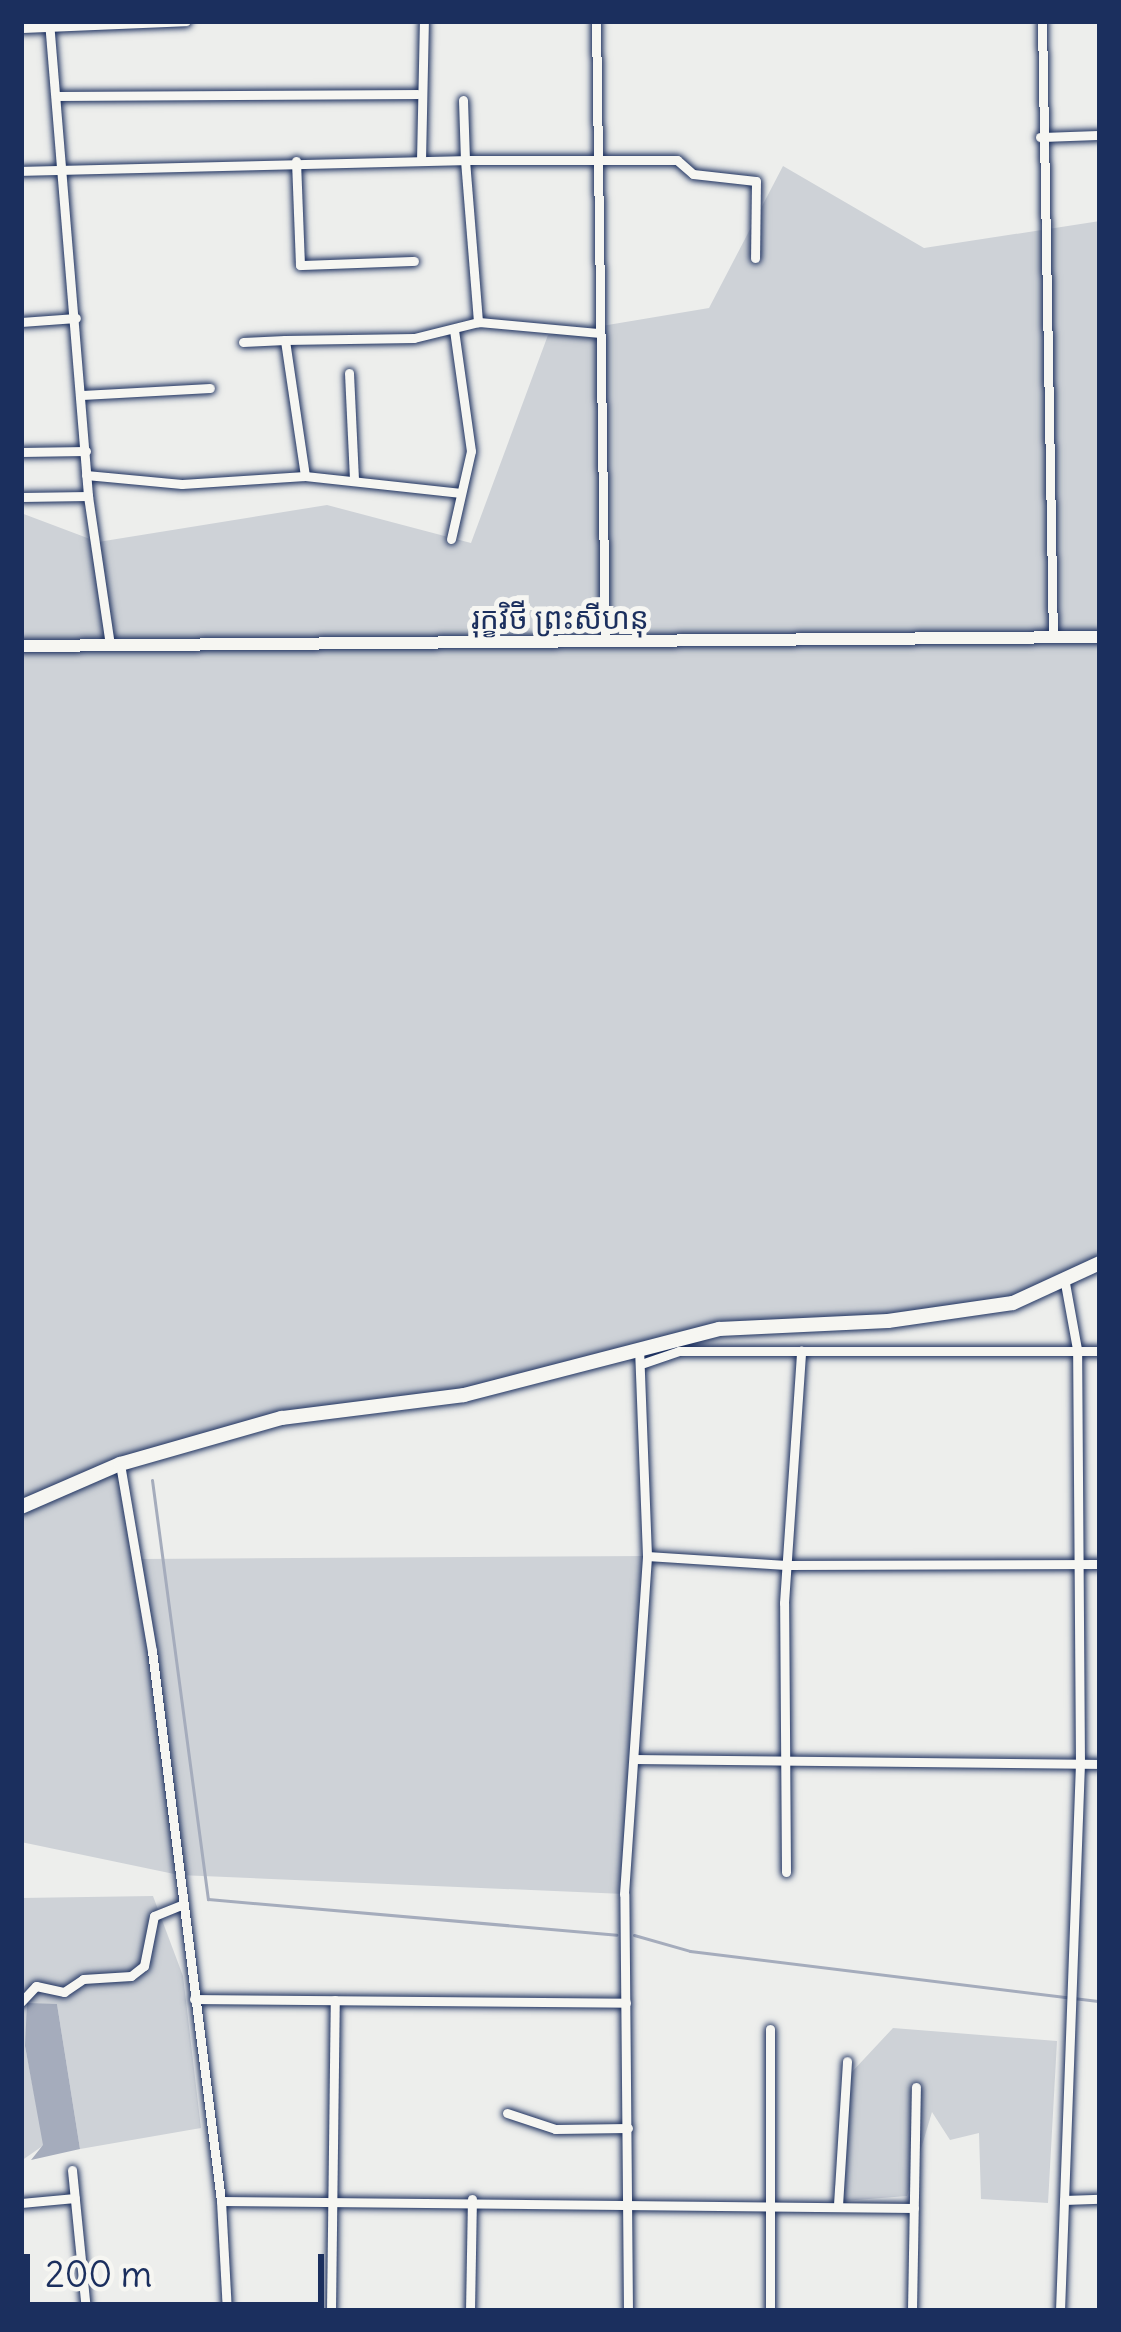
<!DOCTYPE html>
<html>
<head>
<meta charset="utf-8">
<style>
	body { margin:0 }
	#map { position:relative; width:1121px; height:2332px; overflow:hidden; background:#edeeec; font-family:Delius,"Noto Sans Khmer",sans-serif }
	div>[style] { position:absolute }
	.green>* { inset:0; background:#ced2d7 }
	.water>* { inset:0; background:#a5acbc }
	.stream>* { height:3px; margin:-1.5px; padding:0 1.5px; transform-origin:1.5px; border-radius:1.5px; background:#a5acbc }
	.roads { filter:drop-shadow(0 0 3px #1b2f5e) drop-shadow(0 0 3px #1b2f5e) }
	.minor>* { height:9px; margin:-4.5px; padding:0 4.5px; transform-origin:4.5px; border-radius:4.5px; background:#f6f6f2 }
	.tertiary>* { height:12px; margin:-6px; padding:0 6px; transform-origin:6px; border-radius:6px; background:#f6f6f2 }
	.secondary>* { height:14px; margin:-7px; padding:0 7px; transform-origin:7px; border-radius:7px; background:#f6f6f2 }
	span { translate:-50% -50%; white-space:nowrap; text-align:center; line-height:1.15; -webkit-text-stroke:10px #f6f6f2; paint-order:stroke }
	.street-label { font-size:30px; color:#1b2f5e }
	.frame { position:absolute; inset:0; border:24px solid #1b2f5e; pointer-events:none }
	.scale { position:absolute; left:24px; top:2254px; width:300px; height:54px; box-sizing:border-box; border:6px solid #1b2f5e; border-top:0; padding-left:15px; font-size:36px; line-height:42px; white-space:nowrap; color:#1b2f5e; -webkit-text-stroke:9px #f6f6f2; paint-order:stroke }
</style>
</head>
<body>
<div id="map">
	<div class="green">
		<div style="clip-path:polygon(783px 166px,924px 248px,1100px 221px,1100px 1263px,1013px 1303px,719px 1329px,464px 1395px,349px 1407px,120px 1464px,140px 1559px,647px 1556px,624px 1894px,179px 1875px,21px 1842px,21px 513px,98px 542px,327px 505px,471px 543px,548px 335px,709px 308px)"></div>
		<div style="clip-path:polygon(153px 1896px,183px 1976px,201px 2128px,80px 2149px,57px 2004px,25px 2046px,44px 2145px,21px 2161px,21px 1898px)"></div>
		<div style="clip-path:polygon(893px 2028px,1057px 2041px,1048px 2203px,981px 2199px,979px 2133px,950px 2140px,932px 2112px,907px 2196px,843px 2201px,850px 2074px)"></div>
	</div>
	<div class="water">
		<div style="clip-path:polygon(27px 2003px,57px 2004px,80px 2149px,31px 2160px,43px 2145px,25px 2046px)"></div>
	</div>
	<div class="stream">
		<div style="left:152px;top:1480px;width:423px;rotate:82.4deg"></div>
		<div style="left:208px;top:1899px;width:410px;rotate:5deg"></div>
		<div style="left:634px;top:1935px;width:58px;rotate:15.9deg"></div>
		<div style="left:690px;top:1951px;width:413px;rotate:7deg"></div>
	</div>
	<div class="roads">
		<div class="minor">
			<div style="left:49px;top:21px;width:477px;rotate:85.3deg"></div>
			<div style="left:88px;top:496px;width:151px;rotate:81.6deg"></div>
			<div style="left:596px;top:21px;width:620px;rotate:89.17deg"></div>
			<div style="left:1042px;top:21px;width:616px;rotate:88.98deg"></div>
			<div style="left:21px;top:28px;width:165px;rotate:-2.4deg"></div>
			<div style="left:59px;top:96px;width:358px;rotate:-0.3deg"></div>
			<div style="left:463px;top:100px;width:60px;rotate:88.1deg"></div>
			<div style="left:465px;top:160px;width:212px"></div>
			<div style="left:677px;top:160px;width:21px;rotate:41deg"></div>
			<div style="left:693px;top:174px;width:63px;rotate:6.3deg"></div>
			<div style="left:756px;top:181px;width:77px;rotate:90.7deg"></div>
			<div style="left:1040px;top:137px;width:60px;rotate:-1.9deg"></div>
			<div style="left:296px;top:161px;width:104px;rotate:87.8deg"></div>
			<div style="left:300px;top:265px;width:114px;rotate:-2deg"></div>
			<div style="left:421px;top:161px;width:140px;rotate:-88.8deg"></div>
			<div style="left:21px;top:171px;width:444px;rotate:-1.4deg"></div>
			<div style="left:465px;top:160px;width:163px;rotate:85.4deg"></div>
			<div style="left:478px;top:322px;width:121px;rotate:5.2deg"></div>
			<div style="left:21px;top:322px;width:55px;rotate:-4.2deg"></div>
			<div style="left:243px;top:342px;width:42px;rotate:-2.7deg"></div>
			<div style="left:349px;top:373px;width:107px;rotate:87.3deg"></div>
			<div style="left:82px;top:395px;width:128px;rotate:-3.1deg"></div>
			<div style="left:21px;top:452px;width:65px;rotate:-0.9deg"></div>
			<div style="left:86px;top:475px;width:96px;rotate:5.4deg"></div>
			<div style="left:182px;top:484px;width:123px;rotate:-3.7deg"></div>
			<div style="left:305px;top:476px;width:137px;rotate:-98.4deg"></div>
			<div style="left:285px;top:340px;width:129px;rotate:-0.9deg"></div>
			<div style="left:414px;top:338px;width:66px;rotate:-14deg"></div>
			<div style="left:305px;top:476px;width:157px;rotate:6.2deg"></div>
			<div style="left:21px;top:497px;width:67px;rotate:-0.9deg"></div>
			<div style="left:451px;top:539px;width:90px;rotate:-77.2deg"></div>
			<div style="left:471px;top:451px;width:122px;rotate:-98deg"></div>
			<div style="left:644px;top:1363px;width:37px;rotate:-19deg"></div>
			<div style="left:679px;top:1351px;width:421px"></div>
			<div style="left:120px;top:1464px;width:190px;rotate:80.3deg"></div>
			<div style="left:152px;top:1651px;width:554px;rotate:82.85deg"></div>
			<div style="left:221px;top:2201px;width:110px;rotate:86.9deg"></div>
			<div style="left:647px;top:1556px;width:139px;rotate:3.7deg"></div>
			<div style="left:786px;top:1565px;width:314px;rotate:-0.2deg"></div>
			<div style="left:637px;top:1759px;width:463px;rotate:0.6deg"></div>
			<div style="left:786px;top:1872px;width:269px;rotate:-90.4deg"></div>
			<div style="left:784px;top:1603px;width:253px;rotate:-86.1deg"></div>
			<div style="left:194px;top:1999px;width:432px;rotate:0.5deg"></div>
			<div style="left:21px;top:2002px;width:22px;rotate:-47deg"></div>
			<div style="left:36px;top:1986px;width:29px;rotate:12deg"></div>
			<div style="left:64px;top:1992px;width:23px;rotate:-34deg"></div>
			<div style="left:83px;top:1979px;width:48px;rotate:-3.6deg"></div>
			<div style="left:131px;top:1976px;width:16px;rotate:-38deg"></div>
			<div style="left:144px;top:1966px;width:51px;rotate:-78.7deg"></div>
			<div style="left:154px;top:1916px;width:31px;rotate:-22deg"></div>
			<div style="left:507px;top:2113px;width:51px;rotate:18.4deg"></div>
			<div style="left:555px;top:2129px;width:73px;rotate:-0.8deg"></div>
			<div style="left:72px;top:2170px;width:142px;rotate:84.3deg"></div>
			<div style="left:1064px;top:2200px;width:36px;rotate:-2deg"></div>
			<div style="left:221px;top:2201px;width:693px;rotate:0.58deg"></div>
			<div style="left:21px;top:2203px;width:54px;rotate:-5.3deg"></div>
			<div style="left:838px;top:2205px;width:144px;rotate:-86.4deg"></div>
			<div style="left:331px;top:2311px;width:311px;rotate:-89.3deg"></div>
			<div style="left:470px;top:2311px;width:112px;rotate:-89deg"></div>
			<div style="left:628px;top:2311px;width:417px;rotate:-90.5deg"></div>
			<div style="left:624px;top:1894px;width:339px;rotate:-86.1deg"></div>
			<div style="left:647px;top:1556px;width:208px;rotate:-92.2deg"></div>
			<div style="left:770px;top:2311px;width:282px;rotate:-90deg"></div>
			<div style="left:912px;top:2311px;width:224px;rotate:-89deg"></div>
			<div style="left:1060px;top:2311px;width:547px;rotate:-87.91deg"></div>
			<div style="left:1080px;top:1764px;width:415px;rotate:-90.4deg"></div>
			<div style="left:1077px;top:1349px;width:67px;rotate:-100.3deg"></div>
		</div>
		<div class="tertiary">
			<div style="left:21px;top:646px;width:1079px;rotate:-0.48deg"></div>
		</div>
		<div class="secondary">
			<div style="left:21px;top:1507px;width:108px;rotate:-23.5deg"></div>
			<div style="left:120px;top:1464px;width:168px;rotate:-15.9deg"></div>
			<div style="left:282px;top:1418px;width:183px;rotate:-7.2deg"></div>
			<div style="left:464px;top:1395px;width:263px;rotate:-14.5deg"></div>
			<div style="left:719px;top:1329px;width:169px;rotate:-2.7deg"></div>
			<div style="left:888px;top:1321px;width:126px;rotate:-8.2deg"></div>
			<div style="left:1013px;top:1303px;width:96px;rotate:-24.7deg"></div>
		</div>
	</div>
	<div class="street-label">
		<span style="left:560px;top:618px">រុក្ខវិថី ព្រះសីហនុ</span>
	</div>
	<div class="frame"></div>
	<div class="scale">200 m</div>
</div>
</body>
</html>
